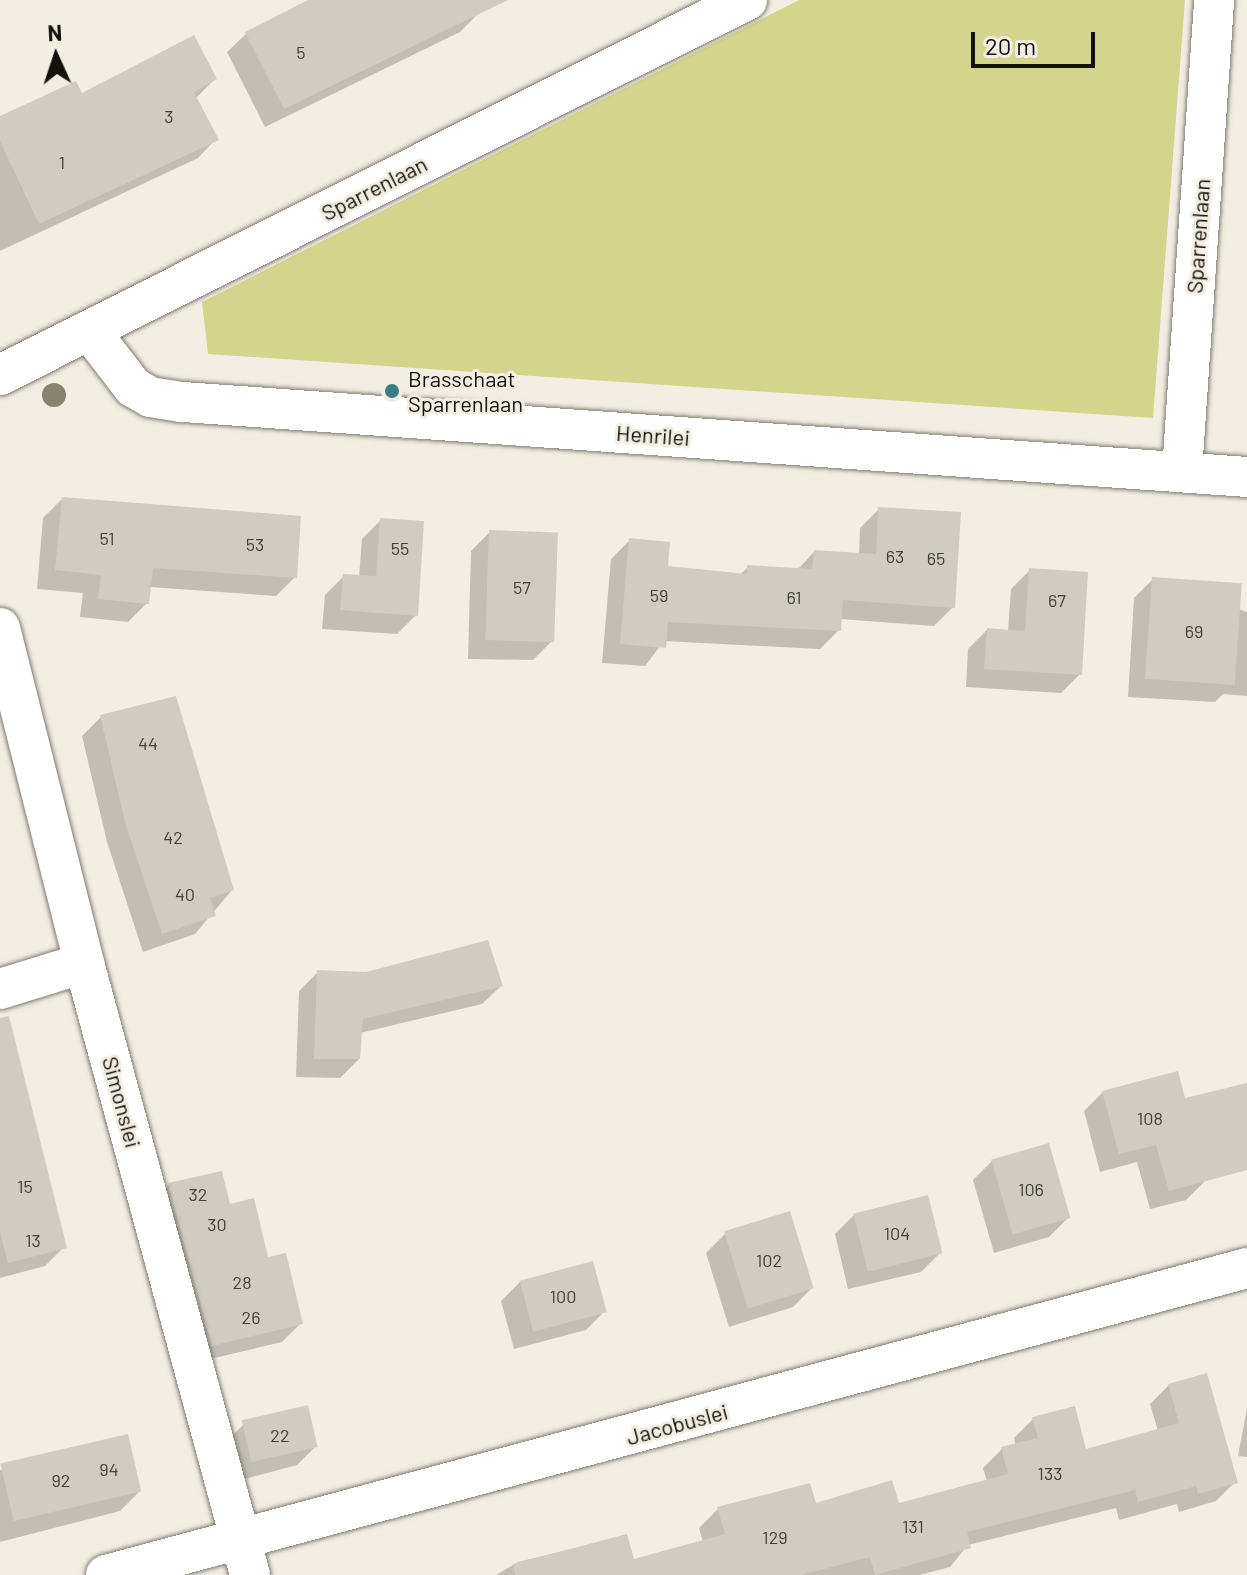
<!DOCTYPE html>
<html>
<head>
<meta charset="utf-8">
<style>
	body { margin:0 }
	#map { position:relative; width:1247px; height:1575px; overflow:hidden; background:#f3eee3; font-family:Barlow,sans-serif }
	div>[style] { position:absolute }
	.green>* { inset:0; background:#d2d58b }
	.shadow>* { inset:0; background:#0003 }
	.building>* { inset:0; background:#d1ccc1; transform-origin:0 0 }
	.roads { filter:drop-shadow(0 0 2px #7f7b71) drop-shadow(0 0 2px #7f7b71) }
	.minor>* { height:40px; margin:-20px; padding:0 20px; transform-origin:20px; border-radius:20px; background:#fff }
	.trees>* { width:24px; height:24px; margin:-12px; border-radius:50%; background:#86846c }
	.dots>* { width:22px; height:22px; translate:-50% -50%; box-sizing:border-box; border:4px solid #f3eee3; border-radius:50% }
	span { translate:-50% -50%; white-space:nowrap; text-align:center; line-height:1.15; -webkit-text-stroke:6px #f3eee3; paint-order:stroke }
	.number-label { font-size:18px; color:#42403a }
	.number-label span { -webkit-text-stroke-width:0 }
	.street-label { font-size:22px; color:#12110d }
	.poi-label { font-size:22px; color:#12110d }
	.left { translate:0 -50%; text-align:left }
	.north { position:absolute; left:16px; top:16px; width:80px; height:80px; -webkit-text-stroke:6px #f3eee3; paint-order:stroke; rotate:357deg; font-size:22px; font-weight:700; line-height:32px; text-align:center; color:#12110d }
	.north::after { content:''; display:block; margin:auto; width:28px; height:36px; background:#12110d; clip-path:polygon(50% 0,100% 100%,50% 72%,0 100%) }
	.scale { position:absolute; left:971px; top:32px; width:124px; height:36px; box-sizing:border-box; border:4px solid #12110d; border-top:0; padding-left:10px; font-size:24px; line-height:28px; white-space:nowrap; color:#12110d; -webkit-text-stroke:6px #f3eee3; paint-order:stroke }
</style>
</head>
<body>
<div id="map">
	<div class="green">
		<div style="clip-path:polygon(799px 0,1185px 0,1153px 418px,208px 354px,202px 302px)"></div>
	</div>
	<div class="shadow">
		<div style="clip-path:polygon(313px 0,505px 0,479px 13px,460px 32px,265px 127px,227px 52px,246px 34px)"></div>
		<div style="clip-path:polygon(215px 79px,195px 99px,216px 139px,198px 158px,0 251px,0 118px,81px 95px)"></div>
		<div style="clip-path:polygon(62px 499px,295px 577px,276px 596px,149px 587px,147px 603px,128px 622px,80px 617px,83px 593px,37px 589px,43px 518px)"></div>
		<div style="clip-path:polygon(879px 509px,953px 607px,934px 626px,840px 619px,839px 630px,820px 649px,664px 641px,645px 666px,602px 663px,611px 559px,630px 540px,665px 568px,740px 575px,748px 567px,797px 570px,814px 552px,859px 555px,860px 528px)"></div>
		<div style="clip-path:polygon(381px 520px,416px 615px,397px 634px,322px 629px,325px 595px,344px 576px,359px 577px,362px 539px)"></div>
		<div style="clip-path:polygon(490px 532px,552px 641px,533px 660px,468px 659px,471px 551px)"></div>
		<div style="clip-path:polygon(1030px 570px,1080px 674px,1061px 693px,966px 687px,968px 649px,987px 630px,1008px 631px,1011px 589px)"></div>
		<div style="clip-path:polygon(1153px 579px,1247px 612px,1247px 696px,1223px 694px,1215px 702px,1128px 697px,1134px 598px)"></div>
		<div style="clip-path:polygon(101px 717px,232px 890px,195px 934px,143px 952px,107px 842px,82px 736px)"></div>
		<div style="clip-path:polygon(318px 972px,501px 986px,482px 1004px,360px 1033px,359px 1059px,340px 1078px,296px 1077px,299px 991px)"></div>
		<div style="clip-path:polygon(0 1072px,64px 1247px,45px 1266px,0 1278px)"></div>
		<div style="clip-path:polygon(1247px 1085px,1247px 1165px,1205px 1181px,1186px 1200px,1150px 1209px,1137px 1162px,1100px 1172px,1084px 1111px,1103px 1092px,1184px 1101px)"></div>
		<div style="clip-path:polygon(992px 1161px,1068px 1218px,1049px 1237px,994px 1253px,973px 1180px)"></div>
		<div style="clip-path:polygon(169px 1185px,228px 1207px,266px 1259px,301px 1323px,282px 1342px,193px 1363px,150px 1204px)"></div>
		<div style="clip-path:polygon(854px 1215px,940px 1253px,921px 1272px,848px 1289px,835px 1234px)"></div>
		<div style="clip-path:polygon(725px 1234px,812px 1288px,793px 1307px,729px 1327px,706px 1253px)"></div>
		<div style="clip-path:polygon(520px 1282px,605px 1311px,586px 1330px,514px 1349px,501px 1301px)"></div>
		<div style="clip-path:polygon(1169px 1385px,1235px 1482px,1216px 1501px,1179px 1512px,1177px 1504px,1119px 1520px,1116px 1508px,968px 1545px,950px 1567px,920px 1575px,496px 1575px,518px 1562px,625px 1536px,632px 1562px,703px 1542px,699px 1528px,718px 1509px,897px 1506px,987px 1481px,983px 1468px,1002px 1449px,1016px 1446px,1014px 1438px,1033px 1419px,1085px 1451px,1158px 1431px,1150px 1404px)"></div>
		<div style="clip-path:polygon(1247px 1409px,1247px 1457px,1238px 1456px)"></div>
		<div style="clip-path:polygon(243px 1425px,316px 1446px,297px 1465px,234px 1482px,224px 1444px)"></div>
		<div style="clip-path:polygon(0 1470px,139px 1492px,120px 1511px,0 1542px)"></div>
	</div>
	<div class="building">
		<div style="clip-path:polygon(308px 0,508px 0,284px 109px,245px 32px)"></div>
		<div style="clip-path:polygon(194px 35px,217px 79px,194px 92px,219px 140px,39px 224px,0 141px,0 116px,76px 81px,82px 93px)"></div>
		<div style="clip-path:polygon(62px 497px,301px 516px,297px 578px,153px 568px,149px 604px,98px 599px,101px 575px,55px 570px)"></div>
		<div style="clip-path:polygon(878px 507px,961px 512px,955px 608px,843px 600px,841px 631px,668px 622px,666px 648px,620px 644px,629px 538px,670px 542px,668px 566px,747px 574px,747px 565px,812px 569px,814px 550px,876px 554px)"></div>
		<div style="clip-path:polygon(380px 518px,424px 521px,418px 616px,340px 610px,343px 574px,376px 576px)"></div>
		<div style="left:489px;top:530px;width:69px;height:110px;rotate:2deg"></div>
		<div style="clip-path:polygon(1029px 568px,1088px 572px,1082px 675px,984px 669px,987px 628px,1025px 631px)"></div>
		<div style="left:1152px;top:577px;width:90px;height:102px;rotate:4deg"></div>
		<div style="clip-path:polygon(176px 696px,234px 890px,210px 898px,216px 916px,162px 934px,125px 822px,100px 715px)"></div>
		<div style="clip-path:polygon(488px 940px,503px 986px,363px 1019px,360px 1059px,314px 1059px,317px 970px,366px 972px)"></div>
		<div style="clip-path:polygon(9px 1016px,67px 1248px,8px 1263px,0 1232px,0 1018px)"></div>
		<div style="clip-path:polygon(1178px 1071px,1185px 1098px,1247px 1083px,1247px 1170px,1169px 1191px,1156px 1145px,1119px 1154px,1102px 1091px)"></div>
		<div style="left:1049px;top:1143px;width:78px;height:60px;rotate:74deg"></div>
		<div style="clip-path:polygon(222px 1171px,230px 1204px,254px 1198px,268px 1257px,286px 1253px,303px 1324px,212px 1346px,168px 1183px)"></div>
		<div style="left:928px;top:1195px;width:60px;height:77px;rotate:76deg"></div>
		<div style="left:790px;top:1211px;width:81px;height:69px;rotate:73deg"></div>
		<div style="left:593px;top:1261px;width:53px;height:76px;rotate:75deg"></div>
		<div style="clip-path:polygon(1207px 1373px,1238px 1483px,1198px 1494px,1196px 1486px,1138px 1502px,1135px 1490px,967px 1532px,971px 1548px,875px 1575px,870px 1557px,801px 1575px,515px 1575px,513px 1564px,627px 1534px,634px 1559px,725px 1534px,717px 1507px,810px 1483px,816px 1503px,892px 1480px,899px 1503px,1008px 1474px,1001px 1447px,1038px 1438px,1032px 1417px,1075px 1406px,1086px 1449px,1179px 1423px,1168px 1384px)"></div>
		<div style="left:308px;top:1405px;width:43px;height:68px;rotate:77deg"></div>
		<div style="left:128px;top:1434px;width:59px;height:131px;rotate:77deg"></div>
	</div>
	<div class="roads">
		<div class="minor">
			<div style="left:90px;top:331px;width:71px;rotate:52.5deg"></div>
			<div style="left:133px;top:387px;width:20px;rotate:30deg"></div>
			<div style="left:150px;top:397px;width:33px;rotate:9deg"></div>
			<div style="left:183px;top:402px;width:1067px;rotate:4.03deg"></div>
			<div style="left:0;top:375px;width:836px;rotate:-26.66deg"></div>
			<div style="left:1182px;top:472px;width:473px;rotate:-86.1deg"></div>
			<div style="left:0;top:628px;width:345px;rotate:75.9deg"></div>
			<div style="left:84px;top:963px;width:634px;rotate:74.82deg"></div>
			<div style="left:0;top:989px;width:88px;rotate:-17.2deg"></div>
			<div style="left:106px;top:1575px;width:1182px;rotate:-15.06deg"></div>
		</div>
	</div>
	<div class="trees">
		<div style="left:54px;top:395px"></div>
	</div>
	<div class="dots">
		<div style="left:392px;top:391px;background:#367f83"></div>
	</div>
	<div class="number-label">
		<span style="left:301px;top:52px">5</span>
		<span style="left:169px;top:116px">3</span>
		<span style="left:62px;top:162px">1</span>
		<span style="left:107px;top:538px">51</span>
		<span style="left:255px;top:544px">53</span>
		<span style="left:400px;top:548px">55</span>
		<span style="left:895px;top:556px">63</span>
		<span style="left:936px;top:558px">65</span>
		<span style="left:522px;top:587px">57</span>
		<span style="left:659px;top:595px">59</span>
		<span style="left:794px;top:597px">61</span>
		<span style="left:1057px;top:600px">67</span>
		<span style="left:1194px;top:631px">69</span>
		<span style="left:148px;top:743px">44</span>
		<span style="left:173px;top:837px">42</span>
		<span style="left:185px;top:894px">40</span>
		<span style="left:1150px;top:1118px">108</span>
		<span style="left:25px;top:1186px">15</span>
		<span style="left:1031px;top:1189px">106</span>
		<span style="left:198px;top:1194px">32</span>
		<span style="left:217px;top:1224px">30</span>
		<span style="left:897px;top:1233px">104</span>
		<span style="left:33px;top:1240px">13</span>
		<span style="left:769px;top:1260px">102</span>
		<span style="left:242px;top:1282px">28</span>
		<span style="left:563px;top:1296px">100</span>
		<span style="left:251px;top:1317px">26</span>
		<span style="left:280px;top:1435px">22</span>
		<span style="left:109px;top:1469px">94</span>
		<span style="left:1050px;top:1473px">133</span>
		<span style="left:61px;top:1480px">92</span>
		<span style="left:913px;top:1526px">131</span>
		<span style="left:775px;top:1537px">129</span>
	</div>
	<div class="street-label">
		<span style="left:374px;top:188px;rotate:-27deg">Sparrenlaan</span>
		<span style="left:1198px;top:236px;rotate:-86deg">Sparrenlaan</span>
		<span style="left:653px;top:435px;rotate:4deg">Henrilei</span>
		<span style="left:122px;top:1102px;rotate:75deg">Simonslei</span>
		<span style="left:677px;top:1424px;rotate:-15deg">Jacobuslei</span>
	</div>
	<div class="poi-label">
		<span class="left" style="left:408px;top:391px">Brasschaat<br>Sparrenlaan</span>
	</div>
	<div class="north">N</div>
	<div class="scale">20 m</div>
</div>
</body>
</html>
